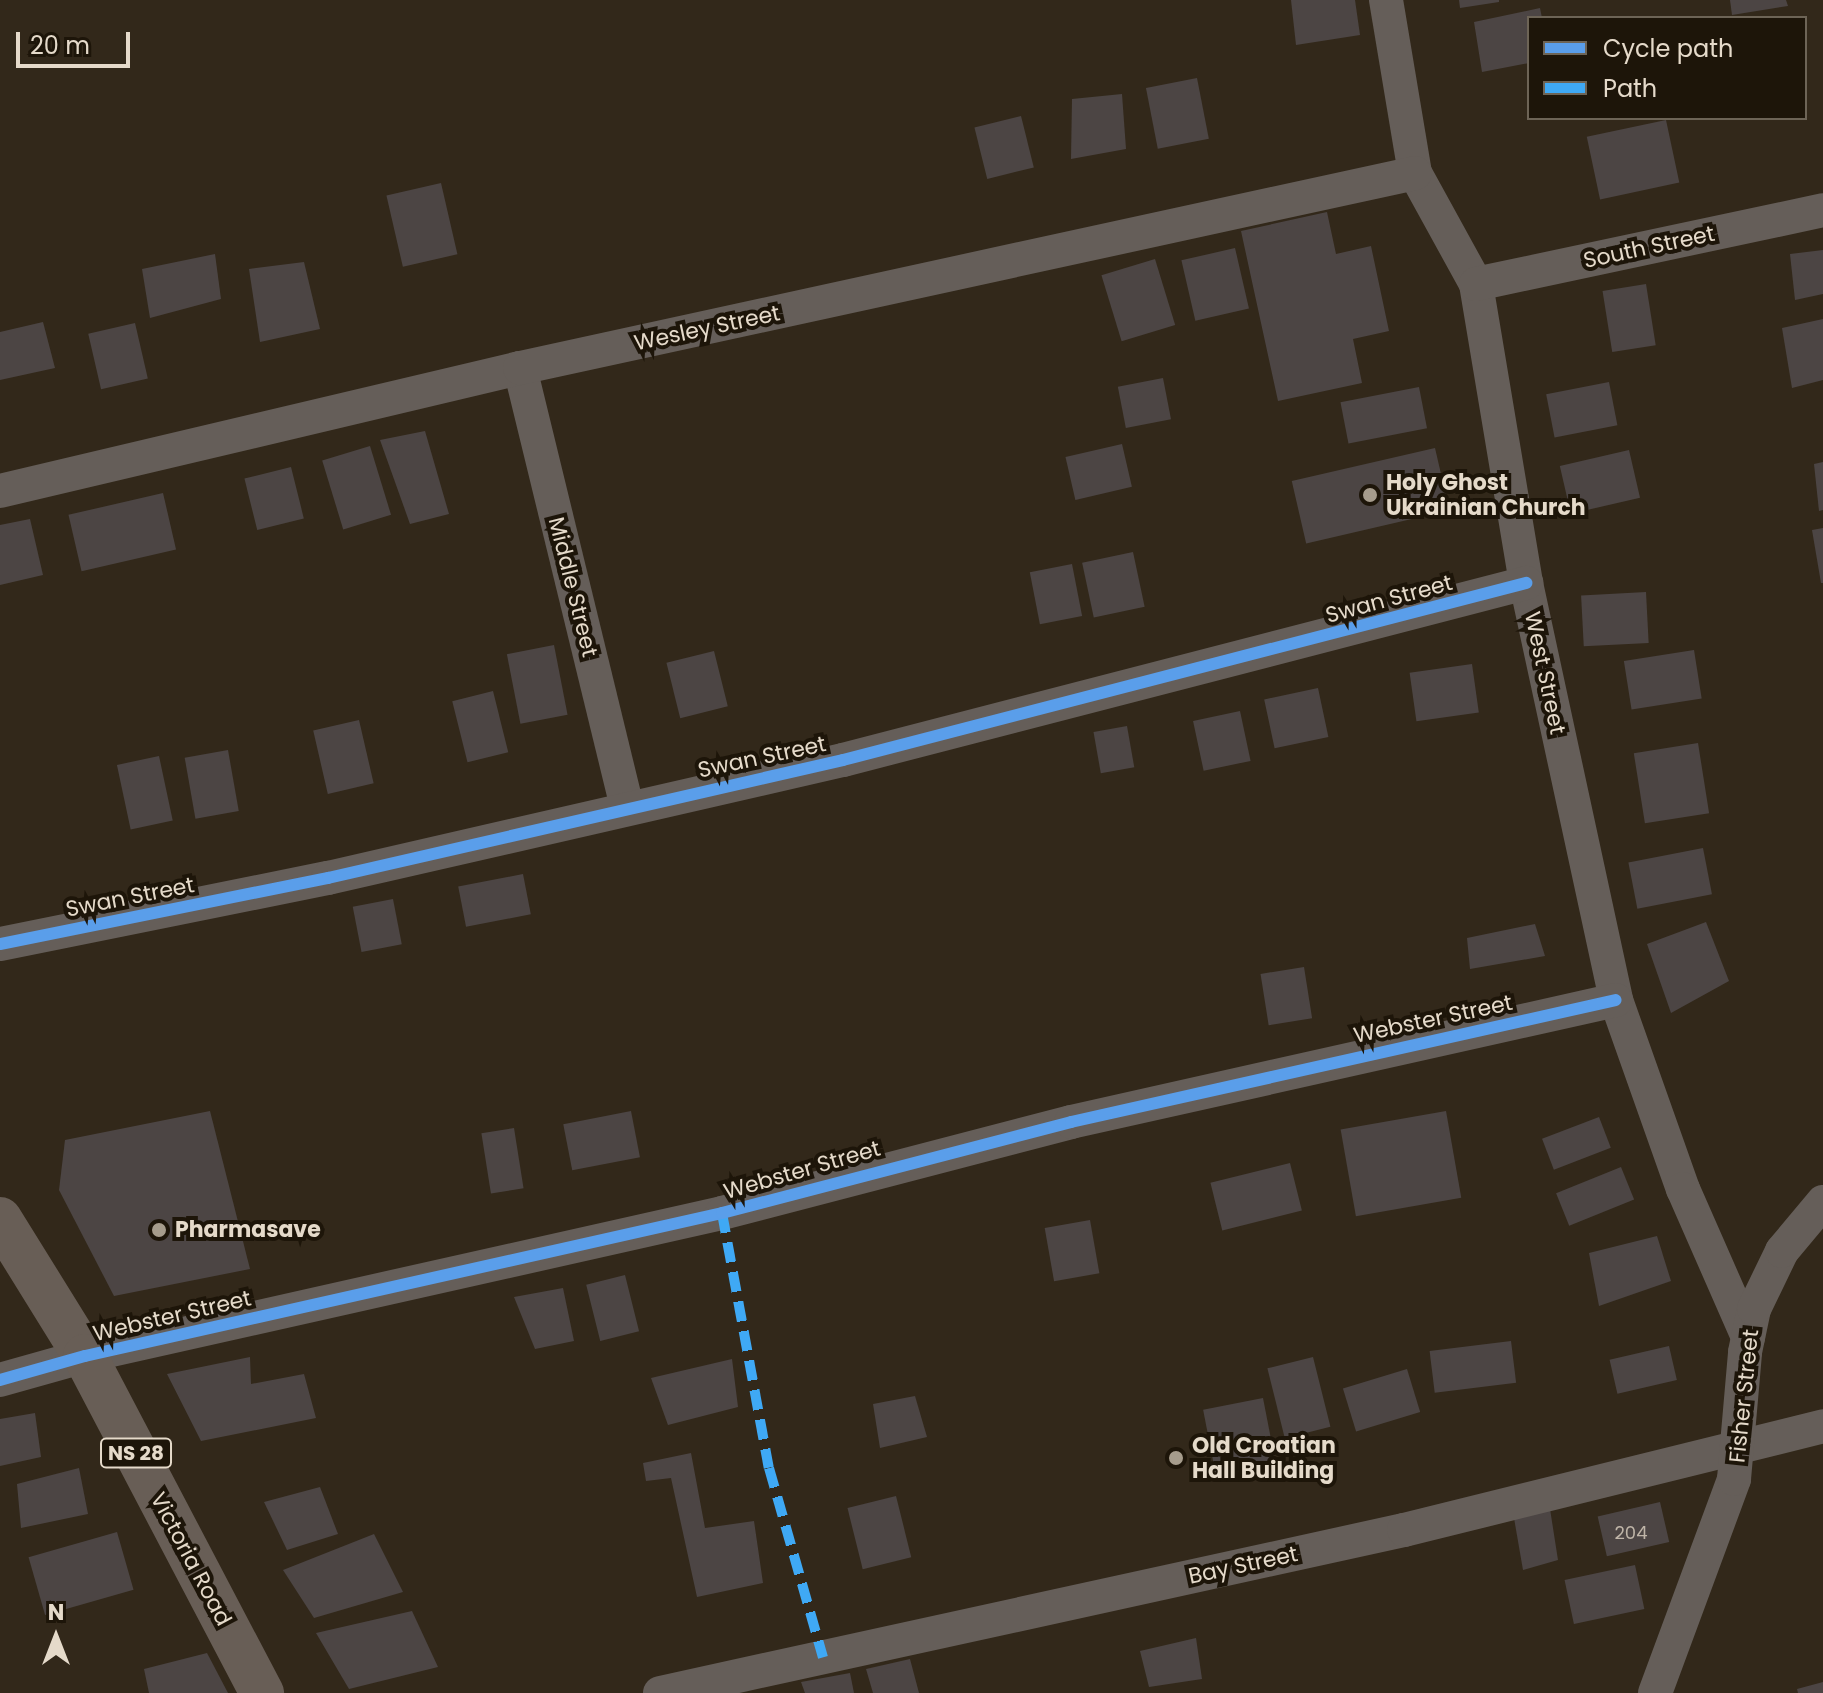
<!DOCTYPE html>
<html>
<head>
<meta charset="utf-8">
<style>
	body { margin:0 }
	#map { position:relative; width:1823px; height:1693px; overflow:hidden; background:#32281a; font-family:Poppins,sans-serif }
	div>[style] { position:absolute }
	.building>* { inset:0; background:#4c4544; transform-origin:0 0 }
	.street>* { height:34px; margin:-17px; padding:0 17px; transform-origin:17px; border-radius:17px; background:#655e59 }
	.primary>* { height:44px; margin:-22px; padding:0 22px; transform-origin:22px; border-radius:22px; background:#685e56 }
	.quiet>* { height:10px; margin-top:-5px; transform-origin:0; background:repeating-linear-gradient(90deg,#3fa9f5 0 20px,transparent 0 30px) }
	.cycleway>* { height:12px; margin:-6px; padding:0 6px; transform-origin:6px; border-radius:6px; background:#5a9eea }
	.dots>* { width:22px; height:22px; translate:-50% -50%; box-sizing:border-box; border:4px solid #1d1509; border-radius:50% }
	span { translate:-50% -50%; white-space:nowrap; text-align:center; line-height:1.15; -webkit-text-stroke:8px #1d1509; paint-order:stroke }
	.number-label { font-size:18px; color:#bfb5a8 }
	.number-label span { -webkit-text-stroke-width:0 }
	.shield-label span { padding:2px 6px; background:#1d1509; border:2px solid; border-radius:6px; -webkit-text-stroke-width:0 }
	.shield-label { font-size:20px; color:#e5daca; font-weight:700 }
	.street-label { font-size:22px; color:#e5daca }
	.poi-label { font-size:22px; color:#e5daca; font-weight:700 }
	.left { translate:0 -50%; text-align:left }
	.legend { position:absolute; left:1527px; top:16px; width:280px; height:104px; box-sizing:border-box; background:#1d1509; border:2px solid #6d6456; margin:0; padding:10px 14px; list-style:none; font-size:24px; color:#e5daca }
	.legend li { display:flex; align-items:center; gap:16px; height:40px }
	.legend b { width:40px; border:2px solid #6d6456 }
	.north { position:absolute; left:16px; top:1597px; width:80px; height:80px; -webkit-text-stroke:6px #1d1509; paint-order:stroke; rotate:0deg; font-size:22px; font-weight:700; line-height:32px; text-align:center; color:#e5daca }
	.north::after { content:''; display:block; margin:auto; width:28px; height:36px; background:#e5daca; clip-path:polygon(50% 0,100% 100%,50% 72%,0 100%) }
	.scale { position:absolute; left:16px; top:32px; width:114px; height:36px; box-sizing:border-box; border:4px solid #e5daca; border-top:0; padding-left:10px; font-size:24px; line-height:28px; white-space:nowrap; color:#e5daca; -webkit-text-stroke:6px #1d1509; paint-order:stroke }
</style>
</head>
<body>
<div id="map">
	<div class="building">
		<div style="clip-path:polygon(1291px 0,1355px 0,1360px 35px,1296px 45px)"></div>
		<div style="clip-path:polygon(1459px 0,1499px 0,1499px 2px,1460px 8px)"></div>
		<div style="clip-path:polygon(1730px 0,1786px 0,1788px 6px,1732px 15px)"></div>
		<div style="clip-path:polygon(1540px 8px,1542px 18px,1529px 18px,1529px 63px,1482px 72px,1474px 22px)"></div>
		<div style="left:1197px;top:78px;width:62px;height:52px;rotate:79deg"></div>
		<div style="clip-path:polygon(1122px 94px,1126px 149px,1071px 159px,1072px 99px)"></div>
		<div style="left:1021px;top:116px;width:53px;height:48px;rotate:76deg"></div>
		<div style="left:1666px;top:120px;width:64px;height:81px;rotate:78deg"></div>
		<div style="left:441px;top:183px;width:73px;height:56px;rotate:77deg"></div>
		<div style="clip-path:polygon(1327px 212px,1336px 254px,1371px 246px,1389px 331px,1353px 339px,1362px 383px,1278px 401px,1241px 231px)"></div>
		<div style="left:1235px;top:248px;width:62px;height:55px;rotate:77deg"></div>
		<div style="clip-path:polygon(1823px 250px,1823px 294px,1795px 300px,1790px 254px)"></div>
		<div style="clip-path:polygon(215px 254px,221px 299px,150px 318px,142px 269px)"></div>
		<div style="left:1155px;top:259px;width:69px;height:56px;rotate:73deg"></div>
		<div style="clip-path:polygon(304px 262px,320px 329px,260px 342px,249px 269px)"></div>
		<div style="left:1646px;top:284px;width:62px;height:44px;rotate:81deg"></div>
		<div style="clip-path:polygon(1823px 319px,1823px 380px,1792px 388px,1782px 328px)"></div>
		<div style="clip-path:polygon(43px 322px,55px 368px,0 380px,0 332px)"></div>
		<div style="left:135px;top:323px;width:57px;height:48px;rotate:77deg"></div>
		<div style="left:1163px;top:378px;width:42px;height:46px;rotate:79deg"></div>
		<div style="left:1609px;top:382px;width:44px;height:64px;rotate:79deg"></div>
		<div style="left:1419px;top:387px;width:42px;height:80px;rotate:79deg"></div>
		<div style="clip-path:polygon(425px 431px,449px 514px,410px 524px,380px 440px)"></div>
		<div style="left:1122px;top:444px;width:44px;height:58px;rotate:77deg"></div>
		<div style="left:370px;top:446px;width:72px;height:50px;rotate:73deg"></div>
		<div style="left:1435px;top:448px;width:64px;height:147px;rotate:77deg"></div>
		<div style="left:1629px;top:450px;width:49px;height:71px;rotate:77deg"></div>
		<div style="clip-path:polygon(1823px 462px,1823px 510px,1819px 511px,1814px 464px)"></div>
		<div style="left:291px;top:467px;width:53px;height:48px;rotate:76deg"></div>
		<div style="left:163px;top:493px;width:58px;height:97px;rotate:77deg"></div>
		<div style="clip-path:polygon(30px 519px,43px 575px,0 585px,0 525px)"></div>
		<div style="clip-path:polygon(1823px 528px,1823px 583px,1821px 583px,1812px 530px)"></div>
		<div style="left:1133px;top:552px;width:56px;height:52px;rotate:78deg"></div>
		<div style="left:1072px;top:564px;width:53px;height:43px;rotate:79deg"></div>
		<div style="left:1646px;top:592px;width:51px;height:65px;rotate:87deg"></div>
		<div style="left:554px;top:645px;width:71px;height:48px;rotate:79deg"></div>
		<div style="left:1694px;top:650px;width:49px;height:71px;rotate:81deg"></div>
		<div style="left:714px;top:651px;width:57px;height:49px;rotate:76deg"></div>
		<div style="left:1472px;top:664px;width:49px;height:63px;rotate:82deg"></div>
		<div style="left:1318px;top:688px;width:50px;height:55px;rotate:78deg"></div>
		<div style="left:493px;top:691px;width:63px;height:42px;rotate:76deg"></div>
		<div style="left:1240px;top:711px;width:51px;height:48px;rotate:78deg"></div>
		<div style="left:359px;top:720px;width:65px;height:47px;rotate:77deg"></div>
		<div style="left:1127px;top:726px;width:42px;height:34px;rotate:80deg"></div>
		<div style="left:1698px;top:743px;width:71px;height:65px;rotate:81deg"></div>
		<div style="left:228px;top:750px;width:62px;height:44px;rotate:80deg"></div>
		<div style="left:159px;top:756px;width:66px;height:43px;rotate:78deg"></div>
		<div style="left:1703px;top:848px;width:47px;height:76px;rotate:79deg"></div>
		<div style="left:523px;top:874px;width:41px;height:66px;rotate:79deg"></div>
		<div style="left:393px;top:899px;width:46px;height:41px;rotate:79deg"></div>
		<div style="clip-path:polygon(1706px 922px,1729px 981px,1671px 1013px,1647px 944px)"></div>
		<div style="clip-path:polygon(1535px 924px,1545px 956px,1470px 969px,1467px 938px)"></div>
		<div style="left:1304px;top:967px;width:52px;height:44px;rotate:81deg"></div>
		<div style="clip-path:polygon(210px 1111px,250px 1269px,114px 1296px,59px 1190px,65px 1140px)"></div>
		<div style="left:631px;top:1111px;width:47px;height:69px;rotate:79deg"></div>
		<div style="left:1446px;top:1111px;width:88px;height:107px;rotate:80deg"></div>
		<div style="left:1599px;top:1117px;width:33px;height:61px;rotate:69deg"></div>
		<div style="left:514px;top:1128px;width:61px;height:33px;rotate:81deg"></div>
		<div style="left:1290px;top:1163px;width:49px;height:82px;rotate:76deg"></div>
		<div style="left:1621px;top:1167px;width:35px;height:70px;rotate:68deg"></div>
		<div style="left:1090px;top:1220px;width:54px;height:46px;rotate:80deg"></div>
		<div style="clip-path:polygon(1657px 1236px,1671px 1281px,1599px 1306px,1589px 1253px)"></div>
		<div style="left:625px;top:1275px;width:58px;height:40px;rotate:76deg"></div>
		<div style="clip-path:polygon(563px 1288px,574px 1341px,535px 1349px,514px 1297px)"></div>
		<div style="left:1511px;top:1341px;width:42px;height:82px;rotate:83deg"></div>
		<div style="left:1669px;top:1346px;width:35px;height:61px;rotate:77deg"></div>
		<div style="clip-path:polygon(250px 1357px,251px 1384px,304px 1374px,316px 1418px,201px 1441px,167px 1374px)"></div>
		<div style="left:1313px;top:1357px;width:72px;height:47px;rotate:76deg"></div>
		<div style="clip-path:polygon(732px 1359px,738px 1407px,668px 1425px,651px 1378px)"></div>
		<div style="left:1407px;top:1369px;width:45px;height:67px;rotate:73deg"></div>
		<div style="clip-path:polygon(915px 1396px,927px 1437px,880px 1448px,873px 1404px)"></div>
		<div style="left:1263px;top:1398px;width:68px;height:61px;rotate:79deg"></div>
		<div style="clip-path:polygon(35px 1413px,41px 1457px,0 1466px,0 1419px)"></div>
		<div style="clip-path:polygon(691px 1453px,705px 1528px,754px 1521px,763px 1583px,697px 1597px,671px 1478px,646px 1481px,643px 1463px)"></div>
		<div style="clip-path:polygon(79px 1468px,88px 1514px,21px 1528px,17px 1484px)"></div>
		<div style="clip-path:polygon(320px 1487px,338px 1534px,287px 1550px,264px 1502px)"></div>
		<div style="left:896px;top:1496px;width:63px;height:50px;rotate:76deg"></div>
		<div style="left:1660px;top:1502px;width:41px;height:64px;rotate:77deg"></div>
		<div style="clip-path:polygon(1550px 1509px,1558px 1560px,1523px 1570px,1514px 1518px)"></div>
		<div style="left:117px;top:1532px;width:60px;height:92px;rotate:74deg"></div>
		<div style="clip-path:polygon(374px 1534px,403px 1592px,314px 1618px,283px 1570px)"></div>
		<div style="left:1635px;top:1565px;width:45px;height:72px;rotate:78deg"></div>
		<div style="clip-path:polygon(412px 1611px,438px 1667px,349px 1689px,316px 1633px)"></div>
		<div style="clip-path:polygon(1196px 1638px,1202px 1679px,1149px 1687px,1140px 1651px)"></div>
		<div style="clip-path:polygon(207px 1653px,228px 1693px,149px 1693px,144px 1669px)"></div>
		<div style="clip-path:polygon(910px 1659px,919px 1693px,873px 1693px,866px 1669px)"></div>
		<div style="clip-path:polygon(850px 1673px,854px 1693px,805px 1693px,801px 1682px)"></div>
		<div style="clip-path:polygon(1823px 1682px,1823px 1693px,1798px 1693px,1797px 1689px)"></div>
	</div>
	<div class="street">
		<div style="left:1386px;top:0;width:175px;rotate:80.5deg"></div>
		<div style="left:1415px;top:173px;width:127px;rotate:61.2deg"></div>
		<div style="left:1476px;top:284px;width:303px;rotate:80.5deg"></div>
		<div style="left:1526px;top:583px;width:427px;rotate:77.8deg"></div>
		<div style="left:1616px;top:1000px;width:201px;rotate:70.5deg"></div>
		<div style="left:1683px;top:1189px;width:162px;rotate:66.3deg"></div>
		<div style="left:1476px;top:284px;width:355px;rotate:-12deg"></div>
		<div style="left:520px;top:368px;width:452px;rotate:76.3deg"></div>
		<div style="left:0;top:491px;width:534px;rotate:-13.31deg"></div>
		<div style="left:520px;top:368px;width:916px;rotate:-12.29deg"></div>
		<div style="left:0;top:944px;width:335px;rotate:-11.4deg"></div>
		<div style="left:328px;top:878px;width:528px;rotate:-12.91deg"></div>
		<div style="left:843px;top:760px;width:706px;rotate:-14.53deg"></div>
		<div style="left:0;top:1380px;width:88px;rotate:-15.8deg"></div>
		<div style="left:85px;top:1356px;width:653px;rotate:-12.65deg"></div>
		<div style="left:722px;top:1213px;width:361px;rotate:-14.6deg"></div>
		<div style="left:1071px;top:1122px;width:558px;rotate:-12.62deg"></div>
		<div style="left:660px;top:1693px;width:762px;rotate:-12.36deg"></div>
		<div style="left:1404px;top:1530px;width:432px;rotate:-13.9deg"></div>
		<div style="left:1655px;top:1693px;width:228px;rotate:-69.7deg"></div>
		<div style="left:1734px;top:1479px;width:127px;rotate:-85deg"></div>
		<div style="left:1745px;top:1352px;width:44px;rotate:-78.2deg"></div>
		<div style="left:1754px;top:1309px;width:64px;rotate:-64.2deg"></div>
		<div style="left:1782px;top:1251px;width:64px;rotate:-50.1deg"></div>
	</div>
	<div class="primary">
		<div style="left:0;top:1219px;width:161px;rotate:58.2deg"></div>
		<div style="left:85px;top:1356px;width:381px;rotate:62.3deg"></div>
	</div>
	<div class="quiet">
		<div style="left:722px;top:1213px;width:259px;rotate:79.6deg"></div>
		<div style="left:769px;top:1468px;width:197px;rotate:74.1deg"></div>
	</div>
	<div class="cycleway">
		<div style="left:0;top:944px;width:335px;rotate:-11.4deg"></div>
		<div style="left:328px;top:878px;width:528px;rotate:-12.91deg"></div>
		<div style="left:843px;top:760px;width:706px;rotate:-14.53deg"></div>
		<div style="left:0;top:1380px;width:88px;rotate:-15.8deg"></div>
		<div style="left:85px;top:1356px;width:653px;rotate:-12.65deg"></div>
		<div style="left:722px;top:1213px;width:361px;rotate:-14.6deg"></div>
		<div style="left:1071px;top:1122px;width:558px;rotate:-12.62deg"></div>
	</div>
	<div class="dots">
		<div style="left:1370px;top:495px;background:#a69c8c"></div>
		<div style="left:159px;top:1230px;background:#a69c8c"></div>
		<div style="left:1176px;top:1458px;background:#a69c8c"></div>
	</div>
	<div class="number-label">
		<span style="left:1631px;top:1533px">204</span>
	</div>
	<div class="shield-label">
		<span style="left:136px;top:1453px">NS 28</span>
	</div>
	<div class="street-label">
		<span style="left:1649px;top:247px;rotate:-12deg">South Street</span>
		<span style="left:707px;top:328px;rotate:-12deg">Wesley Street</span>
		<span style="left:573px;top:587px;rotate:76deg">Middle Street</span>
		<span style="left:1389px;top:599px;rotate:-15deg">Swan Street</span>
		<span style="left:1545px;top:673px;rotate:78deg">West Street</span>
		<span style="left:762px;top:757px;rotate:-12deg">Swan Street</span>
		<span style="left:130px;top:897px;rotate:-11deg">Swan Street</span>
		<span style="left:1433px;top:1019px;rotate:-12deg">Webster Street</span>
		<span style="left:802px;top:1170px;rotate:-16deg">Webster Street</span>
		<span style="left:172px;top:1316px;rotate:-13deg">Webster Street</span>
		<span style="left:1744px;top:1396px;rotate:-84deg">Fisher Street</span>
		<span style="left:191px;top:1559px;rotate:62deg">Victoria Road</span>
		<span style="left:1243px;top:1565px;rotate:-12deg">Bay Street</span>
	</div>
	<div class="poi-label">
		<span class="left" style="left:1386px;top:495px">Holy Ghost<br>Ukrainian Church</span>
		<span class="left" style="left:175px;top:1230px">Pharmasave</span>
		<span class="left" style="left:1192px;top:1458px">Old Croatian<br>Hall Building</span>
	</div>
	<ul class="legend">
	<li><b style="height:10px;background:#5a9eea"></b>Cycle path</li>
	<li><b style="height:10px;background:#3fa9f5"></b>Path</li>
	</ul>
	<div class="north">N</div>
	<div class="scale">20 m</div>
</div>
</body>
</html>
